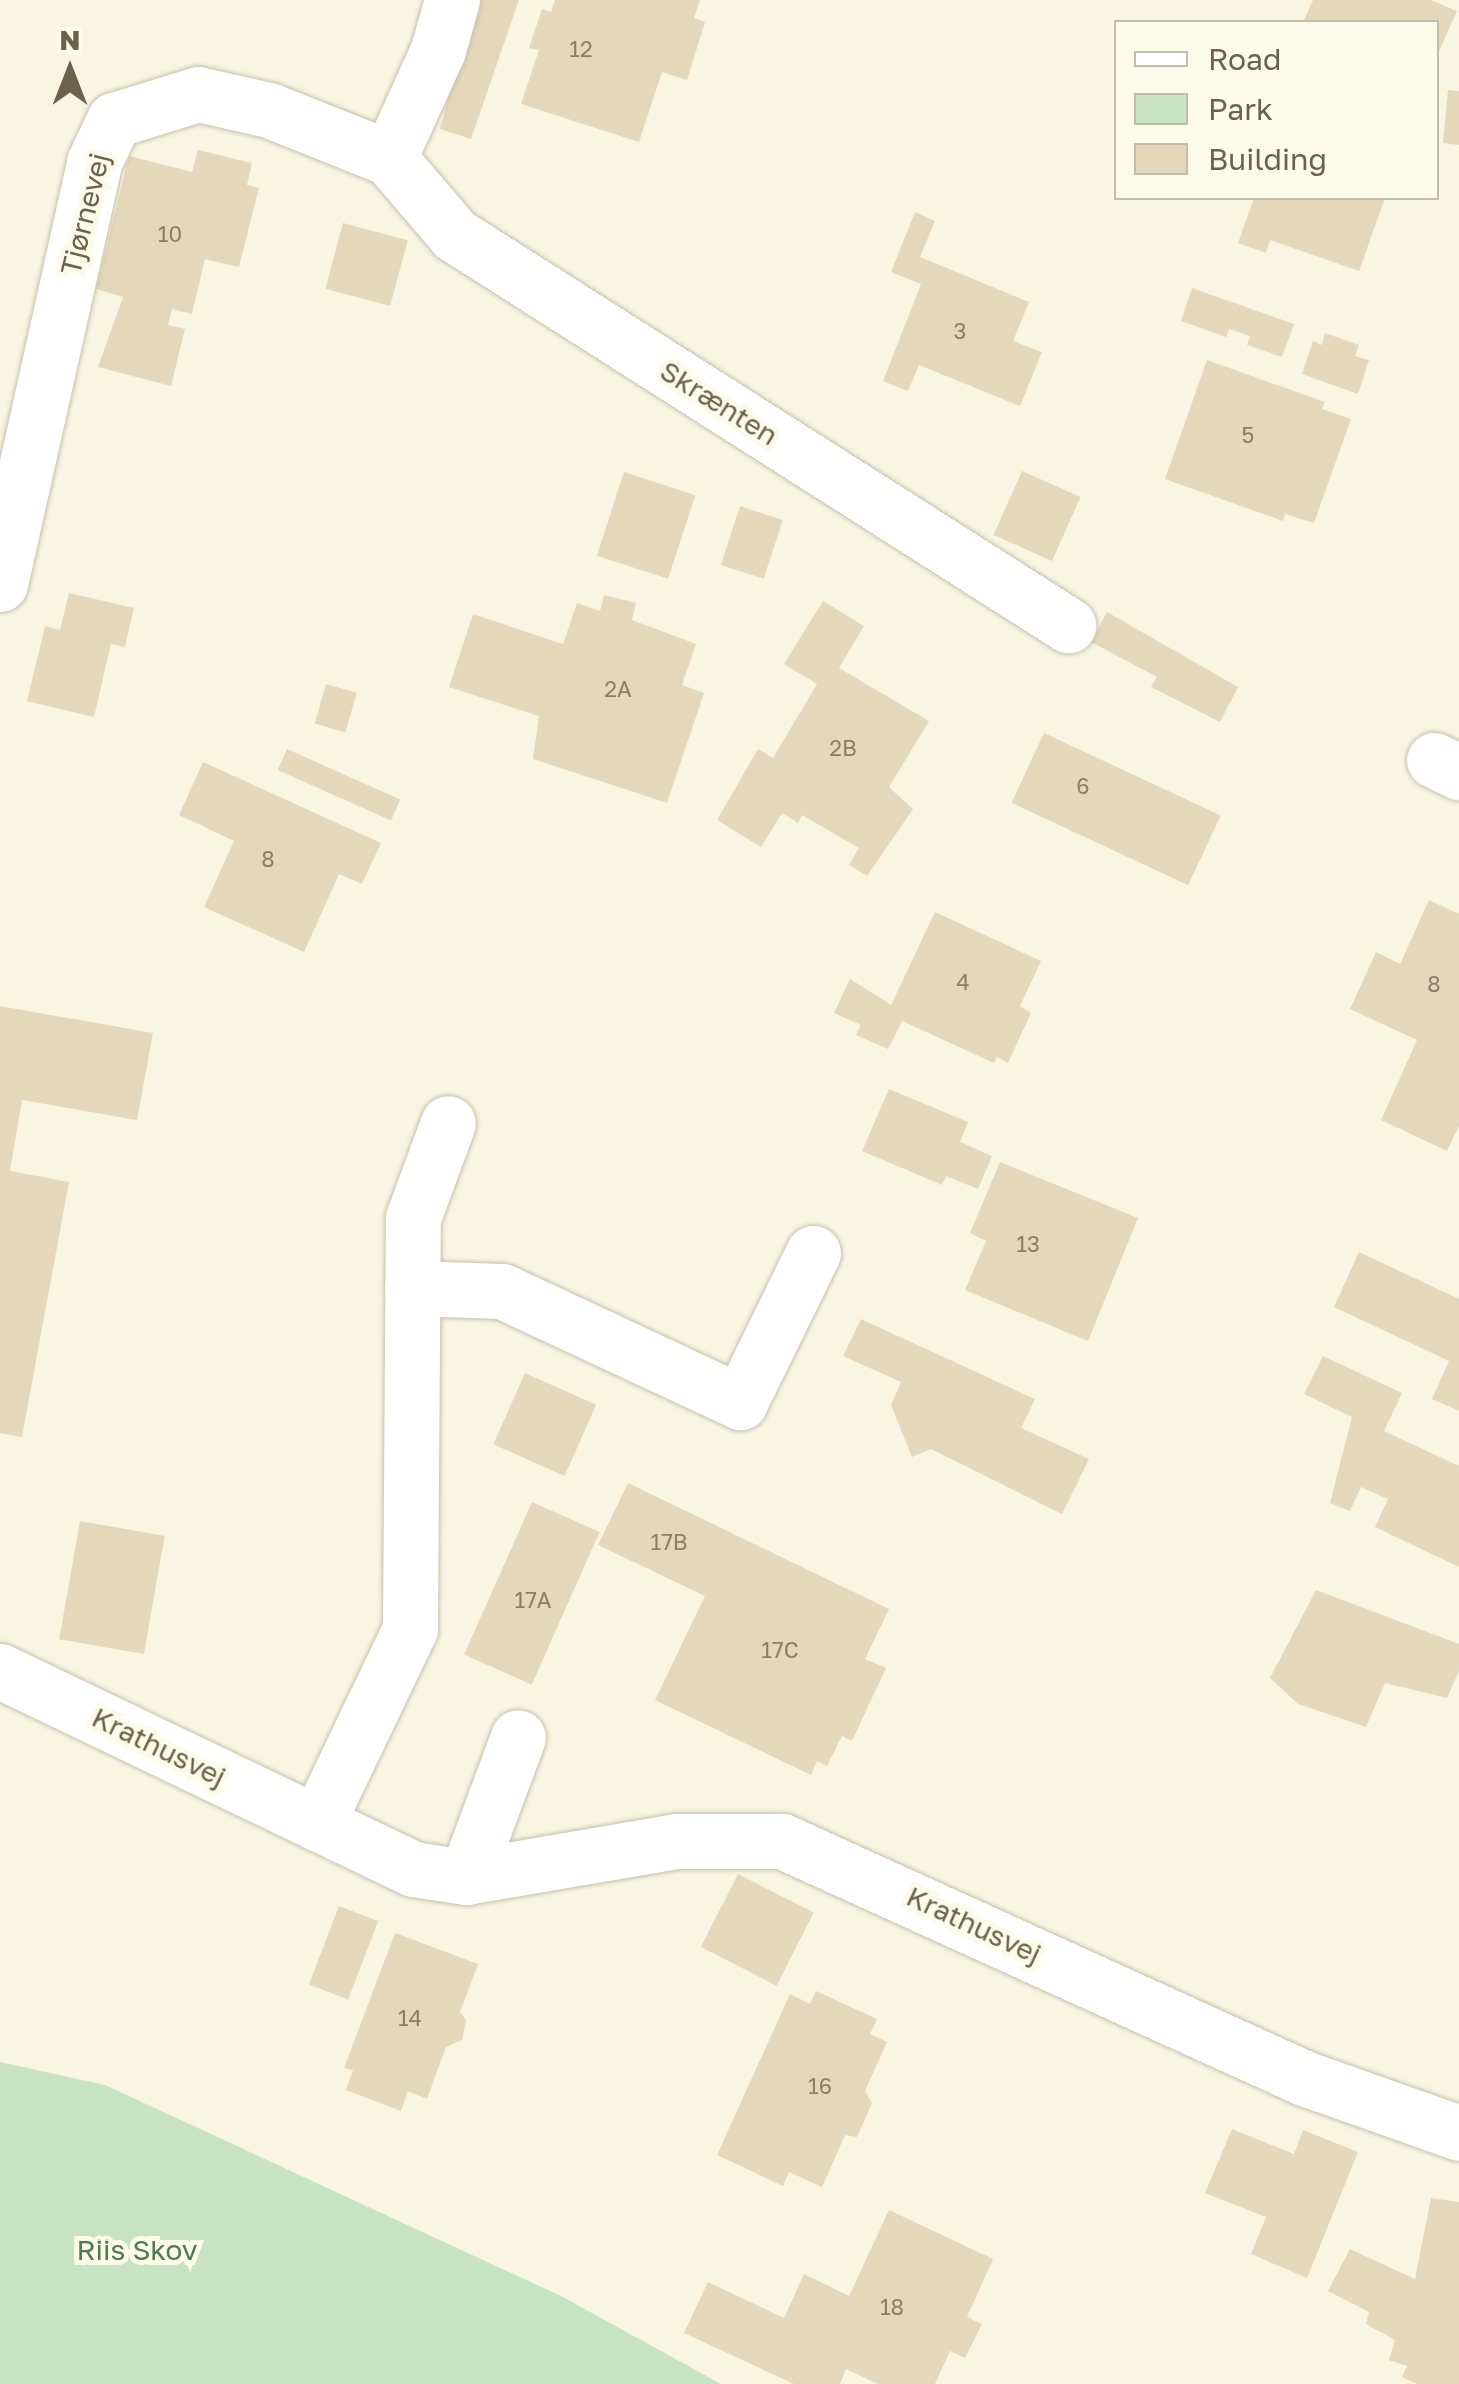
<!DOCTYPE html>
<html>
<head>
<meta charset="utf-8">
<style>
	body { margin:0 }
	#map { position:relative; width:1459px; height:2384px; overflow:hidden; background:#f8f6e3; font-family:"Golos Text",sans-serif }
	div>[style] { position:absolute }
	.green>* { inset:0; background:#c7e3c4 }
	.building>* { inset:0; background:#e5d7b9; transform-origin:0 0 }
	.roads { filter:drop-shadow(0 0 2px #c7c0ac) drop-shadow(0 0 2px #c7c0ac) }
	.minor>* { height:55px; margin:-27.5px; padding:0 27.5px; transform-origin:27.5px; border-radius:27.5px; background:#fff }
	span { translate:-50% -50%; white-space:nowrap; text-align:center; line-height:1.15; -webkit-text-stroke:10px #fcfae8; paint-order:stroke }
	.number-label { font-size:22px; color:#8a7e68 }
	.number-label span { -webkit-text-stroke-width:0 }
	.street-label { font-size:28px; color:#6c614d }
	.park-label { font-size:28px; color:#4d7b4d }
	.legend { position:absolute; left:1114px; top:20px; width:325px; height:180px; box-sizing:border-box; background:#fcfae8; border:2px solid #c2bdaa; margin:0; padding:12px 18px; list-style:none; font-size:30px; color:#6c614d }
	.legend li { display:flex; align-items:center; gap:20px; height:50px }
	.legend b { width:50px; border:2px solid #c2bdaa }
	.north { position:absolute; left:20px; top:20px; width:100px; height:100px; -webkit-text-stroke:8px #fcfae8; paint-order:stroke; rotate:0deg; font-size:28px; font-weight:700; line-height:40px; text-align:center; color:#6c614d }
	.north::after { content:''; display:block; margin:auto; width:35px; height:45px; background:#6c614d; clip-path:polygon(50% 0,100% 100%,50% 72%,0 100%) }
</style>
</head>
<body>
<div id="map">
	<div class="green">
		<div style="clip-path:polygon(0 2062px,105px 2085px,561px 2296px,721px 2384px,0 2384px)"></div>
	</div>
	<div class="building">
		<div style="clip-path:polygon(474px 0,519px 0,471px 139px,440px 129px)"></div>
		<div style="clip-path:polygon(555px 0,700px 0,694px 18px,705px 22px,687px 80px,662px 72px,639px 142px,521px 104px,539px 50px,529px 48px,542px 9px,551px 12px)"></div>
		<div style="clip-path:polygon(1313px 0,1431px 0,1457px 11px,1436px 58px,1436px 22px,1303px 22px)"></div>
		<div style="clip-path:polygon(1448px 90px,1459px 91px,1459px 145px,1443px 143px)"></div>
		<div style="clip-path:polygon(198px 150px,252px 163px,247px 185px,259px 188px,239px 267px,205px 259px,192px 314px,172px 309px,168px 325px,185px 329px,171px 386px,98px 367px,123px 297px,96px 289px,129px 156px,192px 172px)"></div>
		<div style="clip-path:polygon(1254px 198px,1385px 198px,1359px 271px,1270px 240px,1266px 253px,1238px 243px)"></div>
		<div style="clip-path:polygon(915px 212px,935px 221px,920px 257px,1029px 302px,1013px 341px,1042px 352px,1020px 406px,919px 365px,908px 391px,883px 381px,921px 284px,891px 272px)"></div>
		<div style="left:343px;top:223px;width:67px;height:68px;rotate:15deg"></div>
		<div style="clip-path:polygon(1192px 288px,1294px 324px,1282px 357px,1247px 345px,1250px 336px,1229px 329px,1226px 337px,1181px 321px)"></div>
		<div style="clip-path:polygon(1325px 333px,1359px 345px,1355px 356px,1369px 360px,1358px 394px,1302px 374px,1313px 341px,1322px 345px)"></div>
		<div style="clip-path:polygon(1207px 360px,1325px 402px,1322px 409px,1351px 419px,1314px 523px,1285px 514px,1283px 521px,1165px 479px)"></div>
		<div style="left:1022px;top:471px;width:64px;height:70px;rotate:24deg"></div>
		<div style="left:624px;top:472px;width:75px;height:88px;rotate:18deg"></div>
		<div style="left:740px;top:506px;width:45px;height:62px;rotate:18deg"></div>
		<div style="clip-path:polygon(69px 593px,134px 608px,125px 647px,111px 644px,94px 717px,27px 701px,45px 626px,60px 630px)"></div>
		<div style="clip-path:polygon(604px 595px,636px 603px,632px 620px,696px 644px,682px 685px,704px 693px,667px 803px,533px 759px,539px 716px,449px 687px,473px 614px,563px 644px,577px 603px,600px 611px)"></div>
		<div style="clip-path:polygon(823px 601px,864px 626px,839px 668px,929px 721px,889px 787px,913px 809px,867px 876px,849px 865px,859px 848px,802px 815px,798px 823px,782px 813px,761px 847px,717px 820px,758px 749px,773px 758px,817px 684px,784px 664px)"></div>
		<div style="clip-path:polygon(1107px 612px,1238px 687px,1220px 722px,1151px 687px,1157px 677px,1091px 642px)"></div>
		<div style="left:326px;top:684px;width:32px;height:41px;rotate:16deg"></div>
		<div style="left:1044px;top:733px;width:195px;height:77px;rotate:25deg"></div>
		<div style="left:287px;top:749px;width:124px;height:23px;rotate:24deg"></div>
		<div style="clip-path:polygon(203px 762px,381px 843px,362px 884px,339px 874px,304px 952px,204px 907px,234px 841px,179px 815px)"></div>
		<div style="clip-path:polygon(1429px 900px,1459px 914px,1459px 1126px,1447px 1151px,1381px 1120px,1417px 1040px,1350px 1009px,1376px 952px,1400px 964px)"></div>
		<div style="clip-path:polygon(935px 912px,1041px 961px,1020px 1006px,1031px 1013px,1008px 1063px,997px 1057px,994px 1063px,902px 1021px,888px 1049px,856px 1035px,861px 1025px,834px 1013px,850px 979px,891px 1005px)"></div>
		<div style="clip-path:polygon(0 1006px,153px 1033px,137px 1120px,22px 1100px,10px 1171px,69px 1182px,22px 1437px,0 1433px)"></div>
		<div style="clip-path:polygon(889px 1089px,968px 1122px,960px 1142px,992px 1156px,978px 1189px,946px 1176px,942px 1185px,862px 1151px)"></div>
		<div style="clip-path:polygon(1000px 1162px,1138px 1218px,1088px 1341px,965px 1290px,986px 1241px,970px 1233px)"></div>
		<div style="clip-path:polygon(1359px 1252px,1459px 1299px,1459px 1411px,1432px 1399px,1449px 1361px,1334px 1307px)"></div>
		<div style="clip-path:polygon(861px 1319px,1035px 1399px,1021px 1428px,1089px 1459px,1062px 1514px,931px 1449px,912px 1457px,891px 1405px,901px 1382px,843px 1356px)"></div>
		<div style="clip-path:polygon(1323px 1356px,1402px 1393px,1384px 1431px,1459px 1466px,1459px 1567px,1375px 1527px,1388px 1499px,1361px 1487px,1350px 1511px,1330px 1503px,1352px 1417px,1304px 1394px)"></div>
		<div style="left:525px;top:1373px;width:78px;height:78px;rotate:24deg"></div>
		<div style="clip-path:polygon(628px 1483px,889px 1609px,865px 1659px,886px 1668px,852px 1741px,842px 1736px,827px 1766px,817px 1761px,811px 1775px,655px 1700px,705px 1596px,598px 1545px)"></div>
		<div style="left:532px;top:1502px;width:74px;height:167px;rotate:24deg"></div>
		<div style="left:80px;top:1521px;width:86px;height:120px;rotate:10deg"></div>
		<div style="clip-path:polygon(1316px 1590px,1459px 1644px,1459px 1671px,1447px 1698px,1385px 1683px,1366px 1727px,1298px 1704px,1270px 1678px)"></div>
		<div style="left:738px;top:1874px;width:85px;height:82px;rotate:27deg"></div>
		<div style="left:339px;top:1906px;width:42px;height:84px;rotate:21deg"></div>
		<div style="clip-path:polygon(395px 1933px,478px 1964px,460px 2012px,466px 2020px,462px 2040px,446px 2047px,427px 2099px,408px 2091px,401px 2111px,346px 2090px,353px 2070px,344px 2068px)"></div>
		<div style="clip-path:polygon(816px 1991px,877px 2019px,870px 2034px,887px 2042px,865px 2091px,872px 2103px,857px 2137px,845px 2135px,822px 2187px,789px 2172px,783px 2186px,717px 2155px,790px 1994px,810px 2004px)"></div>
		<div style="clip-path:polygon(1232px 2129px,1294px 2154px,1303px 2130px,1358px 2152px,1307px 2278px,1251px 2254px,1266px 2217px,1205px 2193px)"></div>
		<div style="clip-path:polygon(1431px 2198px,1459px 2202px,1459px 2384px,1417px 2384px,1402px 2377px,1407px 2366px,1389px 2360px,1395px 2340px,1366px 2324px,1369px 2312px,1328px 2291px,1350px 2249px,1415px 2279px)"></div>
		<div style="clip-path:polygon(889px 2210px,993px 2259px,967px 2317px,982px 2324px,965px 2358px,950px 2351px,935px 2384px,878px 2384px,846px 2369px,840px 2384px,794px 2384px,684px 2333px,708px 2282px,784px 2318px,804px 2274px,849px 2296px)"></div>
	</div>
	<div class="roads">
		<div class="minor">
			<div style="left:389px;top:158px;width:101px;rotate:49.4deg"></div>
			<div style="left:455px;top:235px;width:727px;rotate:32.47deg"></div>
			<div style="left:0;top:584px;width:432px;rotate:-77.4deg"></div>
			<div style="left:94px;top:162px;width:47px;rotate:-64.5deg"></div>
			<div style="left:114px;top:120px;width:88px;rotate:-17.2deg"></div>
			<div style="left:198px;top:94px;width:73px;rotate:12.7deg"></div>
			<div style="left:269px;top:110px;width:129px;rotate:21.8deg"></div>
			<div style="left:389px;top:158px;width:119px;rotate:-65.6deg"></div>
			<div style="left:438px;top:50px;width:52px;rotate:-74.4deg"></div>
			<div style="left:1434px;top:760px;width:28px;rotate:26deg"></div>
			<div style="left:412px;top:1288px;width:90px;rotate:1.9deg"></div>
			<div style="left:502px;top:1291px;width:263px;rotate:25deg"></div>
			<div style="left:740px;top:1402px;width:166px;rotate:-63.9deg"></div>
			<div style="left:0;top:1671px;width:458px;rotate:25.6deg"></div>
			<div style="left:413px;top:1869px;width:54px;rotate:8.6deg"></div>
			<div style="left:466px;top:1877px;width:213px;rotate:-9.7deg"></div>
			<div style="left:676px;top:1841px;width:106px"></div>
			<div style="left:782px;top:1841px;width:573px;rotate:24.42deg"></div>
			<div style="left:1304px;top:2078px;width:164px;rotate:19.5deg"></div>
			<div style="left:317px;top:1823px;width:215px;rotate:-64.4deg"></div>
			<div style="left:410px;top:1629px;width:411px;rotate:-89.6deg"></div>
			<div style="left:413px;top:1218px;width:101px;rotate:-69.8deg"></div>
			<div style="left:466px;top:1877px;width:149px;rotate:-69.6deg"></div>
		</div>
	</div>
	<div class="number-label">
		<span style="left:581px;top:49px">12</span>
		<span style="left:170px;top:234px">10</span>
		<span style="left:960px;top:331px">3</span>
		<span style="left:1248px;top:435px">5</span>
		<span style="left:618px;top:689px">2A</span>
		<span style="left:843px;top:748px">2B</span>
		<span style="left:1083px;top:786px">6</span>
		<span style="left:268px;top:859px">8</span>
		<span style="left:963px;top:982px">4</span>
		<span style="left:1434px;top:984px">8</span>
		<span style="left:1028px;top:1244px">13</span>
		<span style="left:669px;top:1542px">17B</span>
		<span style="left:533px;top:1600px">17A</span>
		<span style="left:780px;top:1650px">17C</span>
		<span style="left:410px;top:2018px">14</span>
		<span style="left:820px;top:2086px">16</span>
		<span style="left:892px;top:2307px">18</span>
	</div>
	<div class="street-label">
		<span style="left:85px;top:214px;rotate:-76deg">Tjørnevej</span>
		<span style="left:719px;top:403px;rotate:32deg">Skrænten</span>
		<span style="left:159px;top:1747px;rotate:26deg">Krathusvej</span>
		<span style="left:974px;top:1925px;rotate:25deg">Krathusvej</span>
	</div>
	<div class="park-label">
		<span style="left:137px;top:2250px">Riis Skov</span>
	</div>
	<ul class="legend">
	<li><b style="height:12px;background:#fff"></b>Road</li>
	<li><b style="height:28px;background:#c7e3c4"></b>Park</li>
	<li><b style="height:28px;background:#e5d7b9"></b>Building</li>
	</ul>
	<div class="north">N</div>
</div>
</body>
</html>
